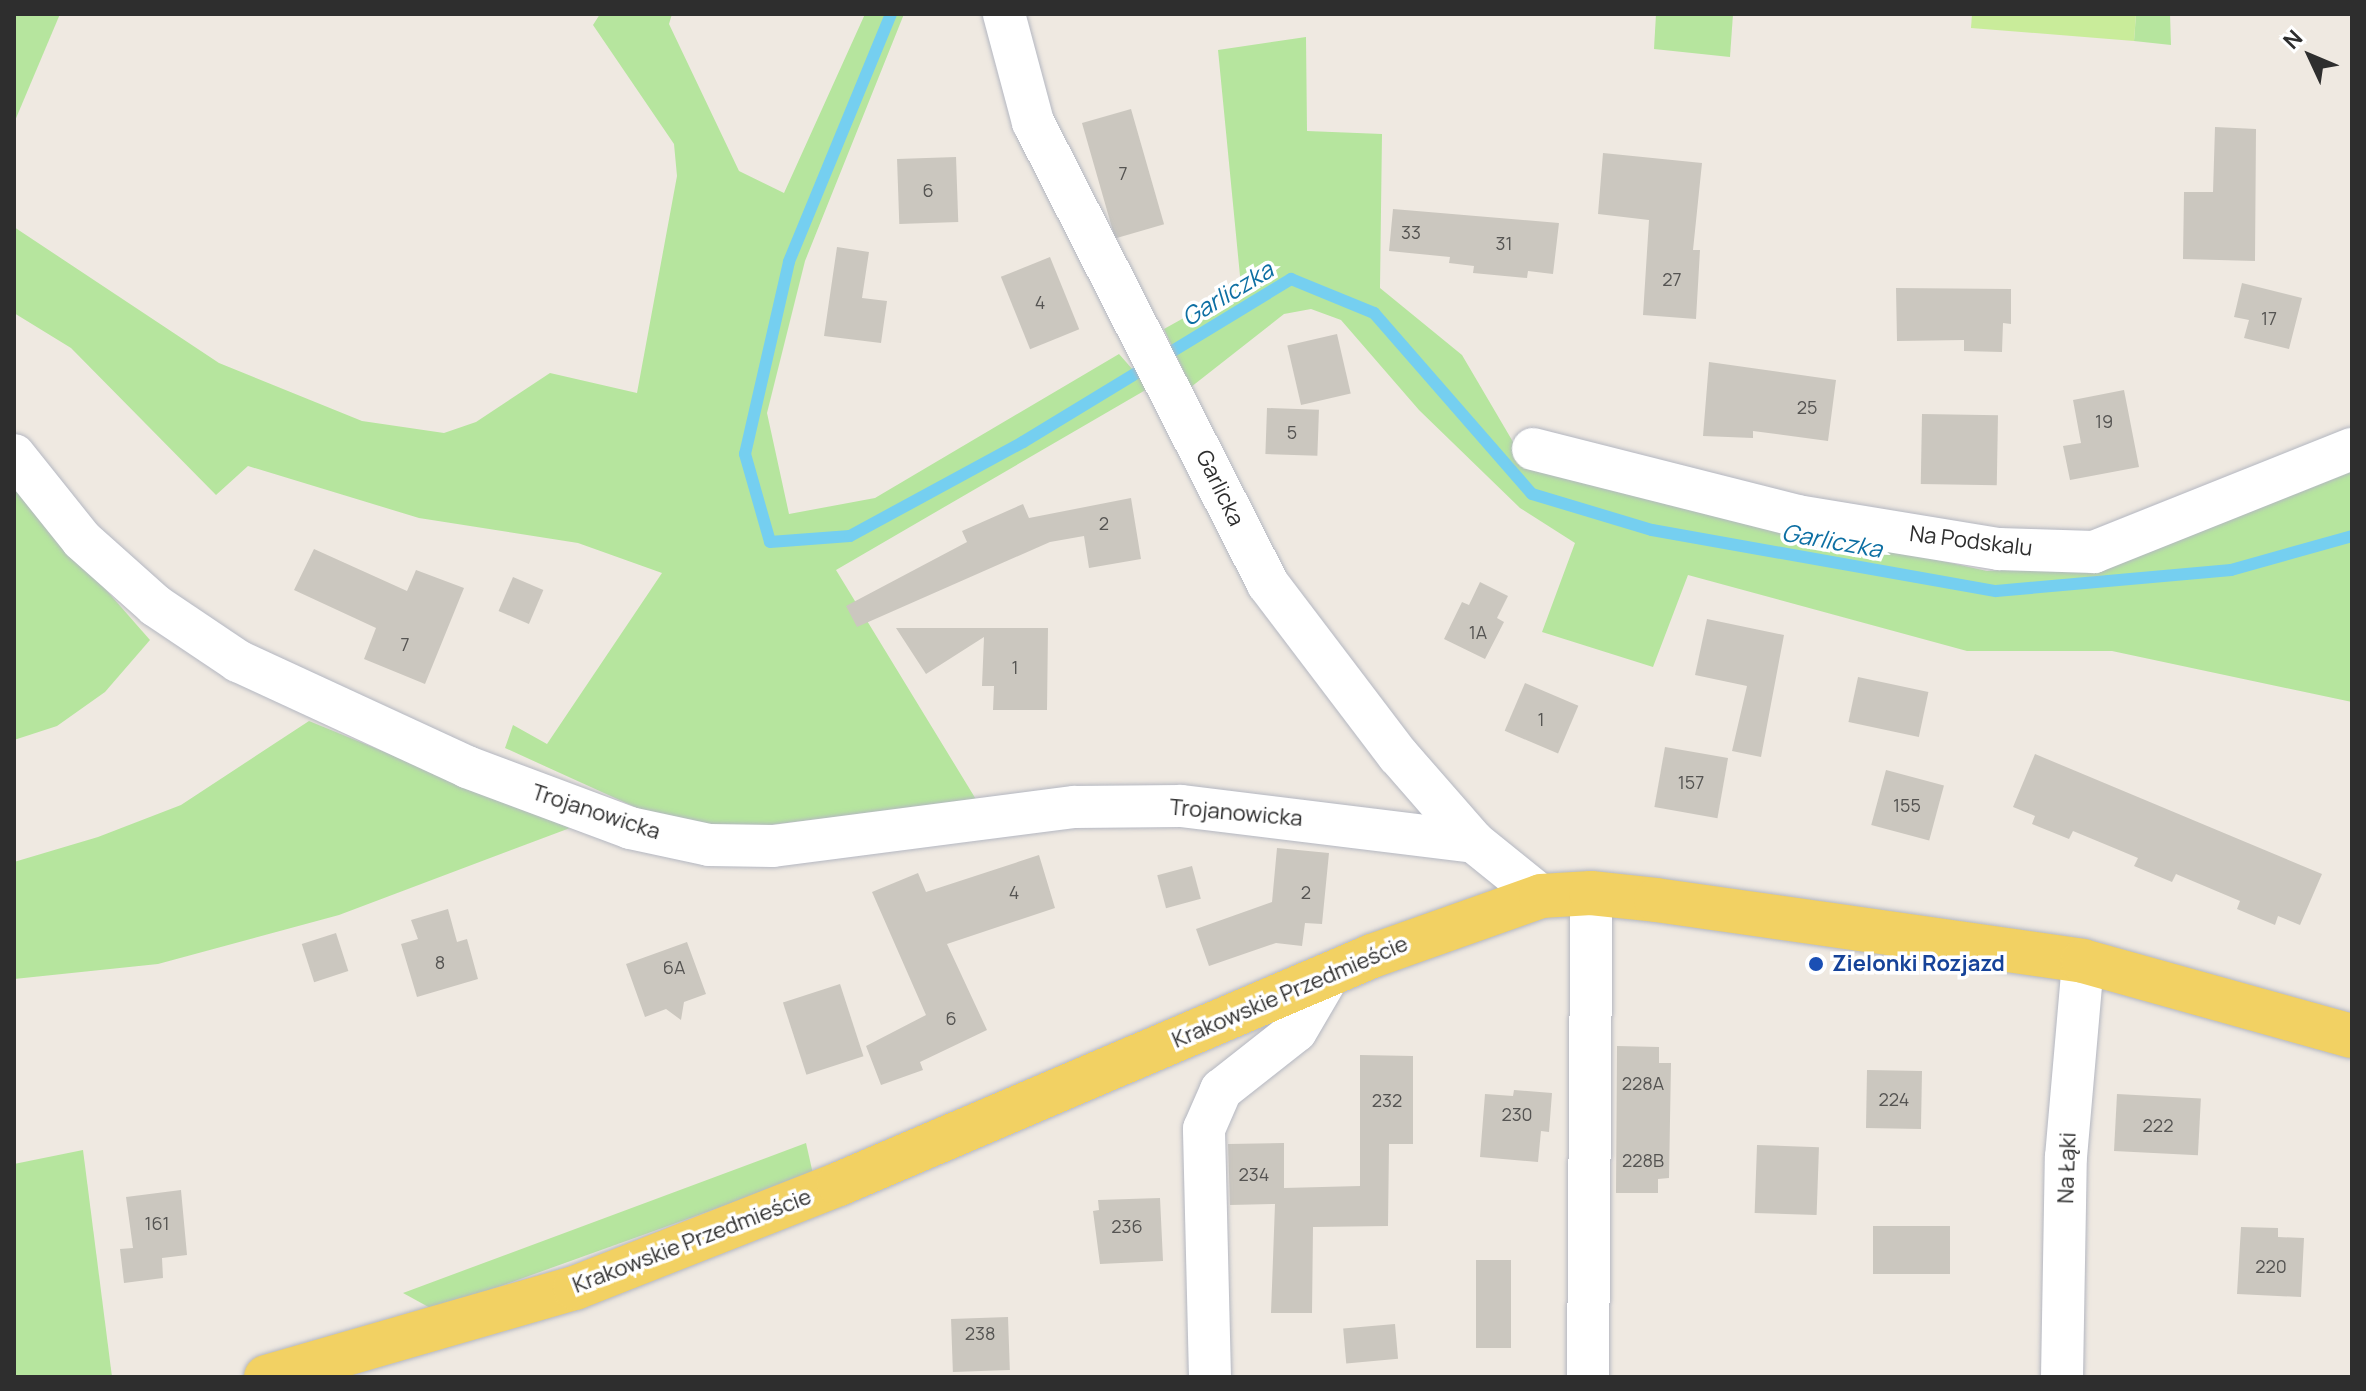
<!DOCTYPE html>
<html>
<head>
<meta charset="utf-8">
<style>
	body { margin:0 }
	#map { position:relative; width:2366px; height:1391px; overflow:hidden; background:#efe9e1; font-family:Manrope,sans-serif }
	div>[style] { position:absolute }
	.green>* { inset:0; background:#b6e59e }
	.pitch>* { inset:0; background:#c9ec9a }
	.stream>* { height:12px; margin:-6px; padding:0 6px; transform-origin:6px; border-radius:6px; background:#75cff0 }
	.building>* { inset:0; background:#cbc7bf; transform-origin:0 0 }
	.roads { filter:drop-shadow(0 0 2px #b4b7c1) drop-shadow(0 0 2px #b4b7c1) }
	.minor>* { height:42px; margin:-21px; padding:0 21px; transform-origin:21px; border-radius:21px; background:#fff }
	.major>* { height:44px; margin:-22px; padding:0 22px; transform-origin:22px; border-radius:22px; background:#f2d163 }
	.dots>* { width:22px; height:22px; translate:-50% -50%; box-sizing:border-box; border:4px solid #fff; border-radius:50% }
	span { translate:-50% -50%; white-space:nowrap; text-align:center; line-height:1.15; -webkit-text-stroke:7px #fff; paint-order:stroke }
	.number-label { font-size:18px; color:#555452 }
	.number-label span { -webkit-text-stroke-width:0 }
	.street-label { font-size:22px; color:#2e2e2e }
	.transit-label { font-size:22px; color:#164399; font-weight:700 }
	.left { translate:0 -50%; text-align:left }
	.water-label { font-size:24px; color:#0d6fa3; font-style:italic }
	.frame { position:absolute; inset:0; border:16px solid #2e2e2e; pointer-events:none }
	.north { position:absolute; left:2270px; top:16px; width:80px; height:80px; -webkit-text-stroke:6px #fff; paint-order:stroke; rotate:314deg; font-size:22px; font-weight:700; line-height:32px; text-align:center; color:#2e2e2e }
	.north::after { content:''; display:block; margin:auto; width:28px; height:36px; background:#2e2e2e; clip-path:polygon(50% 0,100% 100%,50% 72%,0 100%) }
</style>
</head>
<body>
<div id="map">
	<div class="green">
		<div style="clip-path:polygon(14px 14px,60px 14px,14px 123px)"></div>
		<div style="clip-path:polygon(600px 14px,672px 14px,669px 24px,739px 171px,784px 193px,865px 14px,904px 14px,805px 261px,767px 413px,789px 514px,875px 498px,1119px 354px,1149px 388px,836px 570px,977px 801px,733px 829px,659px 818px,505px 748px,513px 725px,547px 744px,662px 573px,578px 543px,419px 518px,248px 466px,216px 495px,71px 348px,14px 313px,14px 227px,219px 363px,362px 421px,444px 433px,476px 422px,550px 373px,637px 393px,677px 176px,674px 144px,593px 25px)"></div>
		<div style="clip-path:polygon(1656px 14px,1733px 14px,1730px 57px,1654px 49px)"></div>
		<div style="clip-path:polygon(2136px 14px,2170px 14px,2171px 45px,2134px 41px)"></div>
		<div style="clip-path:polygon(1306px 37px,1307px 131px,1382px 134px,1380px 288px,1462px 355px,1529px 469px,1987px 571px,2098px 564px,2352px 467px,2352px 702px,2112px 651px,1967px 651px,1688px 575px,1653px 667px,1542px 632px,1575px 543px,1520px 508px,1419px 410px,1341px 320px,1311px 309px,1284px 314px,1191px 387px,1164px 329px,1241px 286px,1218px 50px)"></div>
		<div style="clip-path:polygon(14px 485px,150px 640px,105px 692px,57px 726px,14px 740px)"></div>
		<div style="clip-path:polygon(309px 721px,570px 828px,339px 915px,158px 964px,14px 979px,14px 862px,98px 837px,181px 805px)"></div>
		<div style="clip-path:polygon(806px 1143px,813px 1174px,434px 1310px,403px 1293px)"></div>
		<div style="clip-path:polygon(83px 1150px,112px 1377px,14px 1377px,14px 1164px)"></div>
	</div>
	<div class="pitch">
		<div style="clip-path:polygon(1972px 14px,2136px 14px,2134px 41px,1971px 28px)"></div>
	</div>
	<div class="stream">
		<div style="left:891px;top:14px;width:268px;rotate:112.4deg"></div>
		<div style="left:789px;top:262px;width:197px;rotate:102.9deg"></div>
		<div style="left:745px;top:454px;width:91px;rotate:74.1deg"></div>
		<div style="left:770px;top:542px;width:80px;rotate:-4.3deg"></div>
		<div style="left:850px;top:536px;width:197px;rotate:-28.5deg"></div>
		<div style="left:1023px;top:442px;width:314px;rotate:-31.3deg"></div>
		<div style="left:1291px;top:279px;width:90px;rotate:22.3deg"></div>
		<div style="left:1374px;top:313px;width:240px;rotate:48.9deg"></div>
		<div style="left:1532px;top:494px;width:125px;rotate:16.7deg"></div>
		<div style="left:1652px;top:530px;width:349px;rotate:10.1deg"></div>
		<div style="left:1996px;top:591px;width:236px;rotate:-5.1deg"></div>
		<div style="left:2231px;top:570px;width:126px;rotate:-15.7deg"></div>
	</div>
	<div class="building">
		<div style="left:1131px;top:109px;width:120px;height:51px;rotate:74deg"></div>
		<div style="clip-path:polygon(2215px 127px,2256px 129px,2255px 261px,2183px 259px,2184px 192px,2213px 192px)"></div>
		<div style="clip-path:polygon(1603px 153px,1702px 163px,1693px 250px,1700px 250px,1696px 319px,1643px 315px,1649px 220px,1598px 214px)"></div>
		<div style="left:956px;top:157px;width:65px;height:59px;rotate:88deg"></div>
		<div style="clip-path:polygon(1393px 209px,1559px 223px,1553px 274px,1528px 271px,1527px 278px,1473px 273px,1474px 266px,1449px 263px,1450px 257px,1389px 251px)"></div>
		<div style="clip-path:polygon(837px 247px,869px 252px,862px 298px,887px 301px,881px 343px,824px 336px)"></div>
		<div style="left:1050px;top:257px;width:78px;height:53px;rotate:68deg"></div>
		<div style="clip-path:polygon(2242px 283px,2302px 298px,2289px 349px,2244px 338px,2249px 320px,2234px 317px)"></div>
		<div style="clip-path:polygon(1896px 288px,2011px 289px,2011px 324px,2003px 323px,2002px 352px,1964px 351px,1964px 340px,1897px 341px)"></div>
		<div style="left:1337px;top:334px;width:61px;height:51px;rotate:77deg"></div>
		<div style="clip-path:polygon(1709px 362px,1836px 380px,1828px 441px,1753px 431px,1753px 438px,1703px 436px)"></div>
		<div style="clip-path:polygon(2124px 390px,2139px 467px,2070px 480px,2063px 446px,2081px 443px,2073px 400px)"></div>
		<div style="left:1267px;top:408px;width:52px;height:46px;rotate:2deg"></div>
		<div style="left:1922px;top:414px;width:76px;height:70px;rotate:1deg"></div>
		<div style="clip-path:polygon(1131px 498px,1141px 559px,1089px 568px,1084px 536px,1050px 542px,857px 627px,846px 606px,967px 542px,962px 531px,1023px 504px,1029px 518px)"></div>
		<div style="clip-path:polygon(314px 549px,407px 591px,416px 570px,464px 588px,425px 684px,364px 659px,376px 628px,294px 590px)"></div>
		<div style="left:513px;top:577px;width:33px;height:37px;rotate:23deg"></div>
		<div style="clip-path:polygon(1480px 582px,1508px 596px,1497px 618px,1504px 622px,1485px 659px,1444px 639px,1462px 602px,1469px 605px)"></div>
		<div style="clip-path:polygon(1707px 619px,1784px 635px,1761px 757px,1732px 751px,1747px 686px,1695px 675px)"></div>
		<div style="clip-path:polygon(896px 628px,1048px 628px,1047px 710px,993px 710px,994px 686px,982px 686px,984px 637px,926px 674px)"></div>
		<div style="left:1858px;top:677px;width:72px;height:46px;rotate:12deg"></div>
		<div style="left:1525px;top:683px;width:58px;height:52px;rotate:23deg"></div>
		<div style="left:1665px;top:747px;width:64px;height:61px;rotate:10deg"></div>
		<div style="clip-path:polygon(2035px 754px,2322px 874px,2300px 925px,2278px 916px,2275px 925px,2237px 909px,2240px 901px,2176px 874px,2172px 882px,2134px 866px,2138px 858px,2102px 843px,2073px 831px,2069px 839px,2032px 824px,2035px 816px,2013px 807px)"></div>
		<div style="left:1886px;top:770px;width:60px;height:57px;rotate:15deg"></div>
		<div style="clip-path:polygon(1277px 848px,1329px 853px,1322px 924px,1305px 923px,1302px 946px,1276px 943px,1209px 966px,1196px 929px,1272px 902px)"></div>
		<div style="clip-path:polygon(1039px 855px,1055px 908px,947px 944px,987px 1030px,920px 1062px,923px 1070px,881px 1085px,866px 1046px,926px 1015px,872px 892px,918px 873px,926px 892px)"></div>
		<div style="left:1192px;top:866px;width:34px;height:36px;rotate:75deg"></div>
		<div style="clip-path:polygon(448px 909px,457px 942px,467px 939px,478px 979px,417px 997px,401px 944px,418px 939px,411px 920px)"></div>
		<div style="left:336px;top:933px;width:40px;height:36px;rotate:72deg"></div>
		<div style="clip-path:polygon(687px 942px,706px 994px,684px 1002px,681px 1020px,666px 1009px,645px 1017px,626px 964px)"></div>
		<div style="left:840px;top:984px;width:76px;height:60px;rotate:72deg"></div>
		<div style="clip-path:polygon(1617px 1046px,1659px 1047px,1659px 1063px,1671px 1063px,1669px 1178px,1658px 1179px,1658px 1193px,1616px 1193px)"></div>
		<div style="clip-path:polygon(1360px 1055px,1413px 1056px,1413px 1144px,1389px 1144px,1388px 1226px,1313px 1227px,1312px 1313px,1271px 1313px,1275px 1204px,1230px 1205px,1228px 1144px,1284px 1143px,1284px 1188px,1360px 1186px)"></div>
		<div style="left:1867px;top:1070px;width:55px;height:58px;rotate:1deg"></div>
		<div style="clip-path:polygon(1514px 1090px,1552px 1093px,1549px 1132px,1541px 1131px,1538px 1162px,1480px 1157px,1485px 1094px,1513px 1096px)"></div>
		<div style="left:2117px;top:1094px;width:84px;height:57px;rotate:3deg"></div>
		<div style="left:1757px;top:1145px;width:62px;height:68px;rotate:2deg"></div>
		<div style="clip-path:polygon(181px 1190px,187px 1255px,162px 1258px,163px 1278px,124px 1283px,120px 1249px,133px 1248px,126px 1197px)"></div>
		<div style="clip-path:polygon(1160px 1198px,1163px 1261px,1100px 1264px,1093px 1211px,1099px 1210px,1098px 1200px)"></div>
		<div style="left:1873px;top:1226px;width:77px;height:48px"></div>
		<div style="clip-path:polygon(2241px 1227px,2278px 1228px,2278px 1237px,2304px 1238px,2301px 1297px,2237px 1294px)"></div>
		<div style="left:1476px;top:1260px;width:35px;height:88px"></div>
		<div style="left:1008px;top:1317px;width:53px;height:57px;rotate:88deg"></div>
		<div style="left:1395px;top:1324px;width:35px;height:52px;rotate:85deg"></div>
	</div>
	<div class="roads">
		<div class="minor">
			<div style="left:1004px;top:14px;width:112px;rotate:75deg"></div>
			<div style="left:1033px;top:122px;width:518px;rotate:63.04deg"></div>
			<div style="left:1268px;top:584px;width:215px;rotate:52.8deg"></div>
			<div style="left:1398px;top:755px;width:116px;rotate:48.9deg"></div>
			<div style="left:1474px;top:842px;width:86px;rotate:38.9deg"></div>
			<div style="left:1533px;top:449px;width:272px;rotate:14.2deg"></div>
			<div style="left:1797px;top:516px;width:205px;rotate:9.3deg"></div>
			<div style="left:1999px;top:549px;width:95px;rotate:1.8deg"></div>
			<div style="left:2094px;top:552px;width:278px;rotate:-21.8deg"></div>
			<div style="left:14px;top:455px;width:109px;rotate:51.3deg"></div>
			<div style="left:82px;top:540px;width:99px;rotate:41.7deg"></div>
			<div style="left:156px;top:606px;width:99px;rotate:33.9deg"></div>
			<div style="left:238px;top:661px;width:252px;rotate:24.8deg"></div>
			<div style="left:467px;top:767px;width:174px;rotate:20.5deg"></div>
			<div style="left:630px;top:828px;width:81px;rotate:12.1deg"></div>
			<div style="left:709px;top:845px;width:64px;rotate:0.9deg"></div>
			<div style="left:773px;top:846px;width:304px;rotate:-7.4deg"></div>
			<div style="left:1074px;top:807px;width:107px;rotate:-0.5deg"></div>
			<div style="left:1181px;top:806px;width:295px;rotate:7deg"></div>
			<div style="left:1210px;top:1377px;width:248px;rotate:-91.4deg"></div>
			<div style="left:1204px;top:1129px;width:43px;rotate:-66.4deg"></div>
			<div style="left:1221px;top:1090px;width:95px;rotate:-38.2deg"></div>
			<div style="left:1296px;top:1031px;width:67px;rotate:-59.6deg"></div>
			<div style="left:1588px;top:1377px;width:484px;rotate:-89.6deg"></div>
			<div style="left:2062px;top:1377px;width:220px;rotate:-89deg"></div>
			<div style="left:2066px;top:1157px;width:197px;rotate:-85deg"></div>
		</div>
		<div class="major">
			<div style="left:266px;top:1377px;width:322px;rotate:-16.1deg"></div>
			<div style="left:575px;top:1288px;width:284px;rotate:-21.5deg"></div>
			<div style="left:839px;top:1184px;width:580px;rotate:-23.16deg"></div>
			<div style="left:1372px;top:956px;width:179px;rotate:-19.5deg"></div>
			<div style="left:1541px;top:896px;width:50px;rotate:-3.4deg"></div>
			<div style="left:1591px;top:893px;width:65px;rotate:6.1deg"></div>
			<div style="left:1656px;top:900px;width:431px;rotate:8.1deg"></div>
			<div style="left:2083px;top:961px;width:279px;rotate:15.6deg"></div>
		</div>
	</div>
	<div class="dots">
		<div style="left:1816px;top:964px;background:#1a4fb4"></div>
	</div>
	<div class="number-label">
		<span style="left:1123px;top:173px">7</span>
		<span style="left:928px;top:190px">6</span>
		<span style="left:1411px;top:232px">33</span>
		<span style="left:1504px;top:243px">31</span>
		<span style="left:1672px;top:279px">27</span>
		<span style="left:1040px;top:302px">4</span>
		<span style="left:2269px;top:318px">17</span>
		<span style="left:1807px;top:407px">25</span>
		<span style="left:2104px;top:421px">19</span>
		<span style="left:1292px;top:432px">5</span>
		<span style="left:1104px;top:523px">2</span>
		<span style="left:1478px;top:632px">1A</span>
		<span style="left:405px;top:644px">7</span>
		<span style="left:1015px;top:667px">1</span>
		<span style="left:1541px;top:719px">1</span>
		<span style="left:1691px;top:782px">157</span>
		<span style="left:1907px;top:805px">155</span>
		<span style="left:1014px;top:892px">4</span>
		<span style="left:1306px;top:892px">2</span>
		<span style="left:440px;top:962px">8</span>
		<span style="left:674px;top:967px">6A</span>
		<span style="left:951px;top:1018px">6</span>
		<span style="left:1643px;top:1083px">228A</span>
		<span style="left:1894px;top:1099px">224</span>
		<span style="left:1387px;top:1100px">232</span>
		<span style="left:1517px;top:1114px">230</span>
		<span style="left:2158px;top:1125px">222</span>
		<span style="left:1643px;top:1160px">228B</span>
		<span style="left:1254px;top:1174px">234</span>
		<span style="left:157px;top:1223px">161</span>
		<span style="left:1127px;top:1226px">236</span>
		<span style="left:2271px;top:1266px">220</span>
		<span style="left:980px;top:1333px">238</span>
	</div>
	<div class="street-label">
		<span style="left:1220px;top:488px;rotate:64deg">Garlicka</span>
		<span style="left:1971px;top:541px;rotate:7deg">Na Podskalu</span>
		<span style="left:596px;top:812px;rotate:18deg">Trojanowicka</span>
		<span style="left:1236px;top:813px;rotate:5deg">Trojanowicka</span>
		<span style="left:1290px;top:992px;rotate:-23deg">Krakowskie Przedmieście</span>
		<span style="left:2067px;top:1168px;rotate:-88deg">Na Łąki</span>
		<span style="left:692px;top:1241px;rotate:-21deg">Krakowskie Przedmieście</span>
	</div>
	<div class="transit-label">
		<span class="left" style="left:1832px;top:964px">Zielonki Rozjazd</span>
	</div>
	<div class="water-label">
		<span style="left:1227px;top:293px;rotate:-31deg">Garliczka</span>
		<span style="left:1832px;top:540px;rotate:10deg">Garliczka</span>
	</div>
	<div class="frame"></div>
	<div class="north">N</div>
</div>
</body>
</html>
